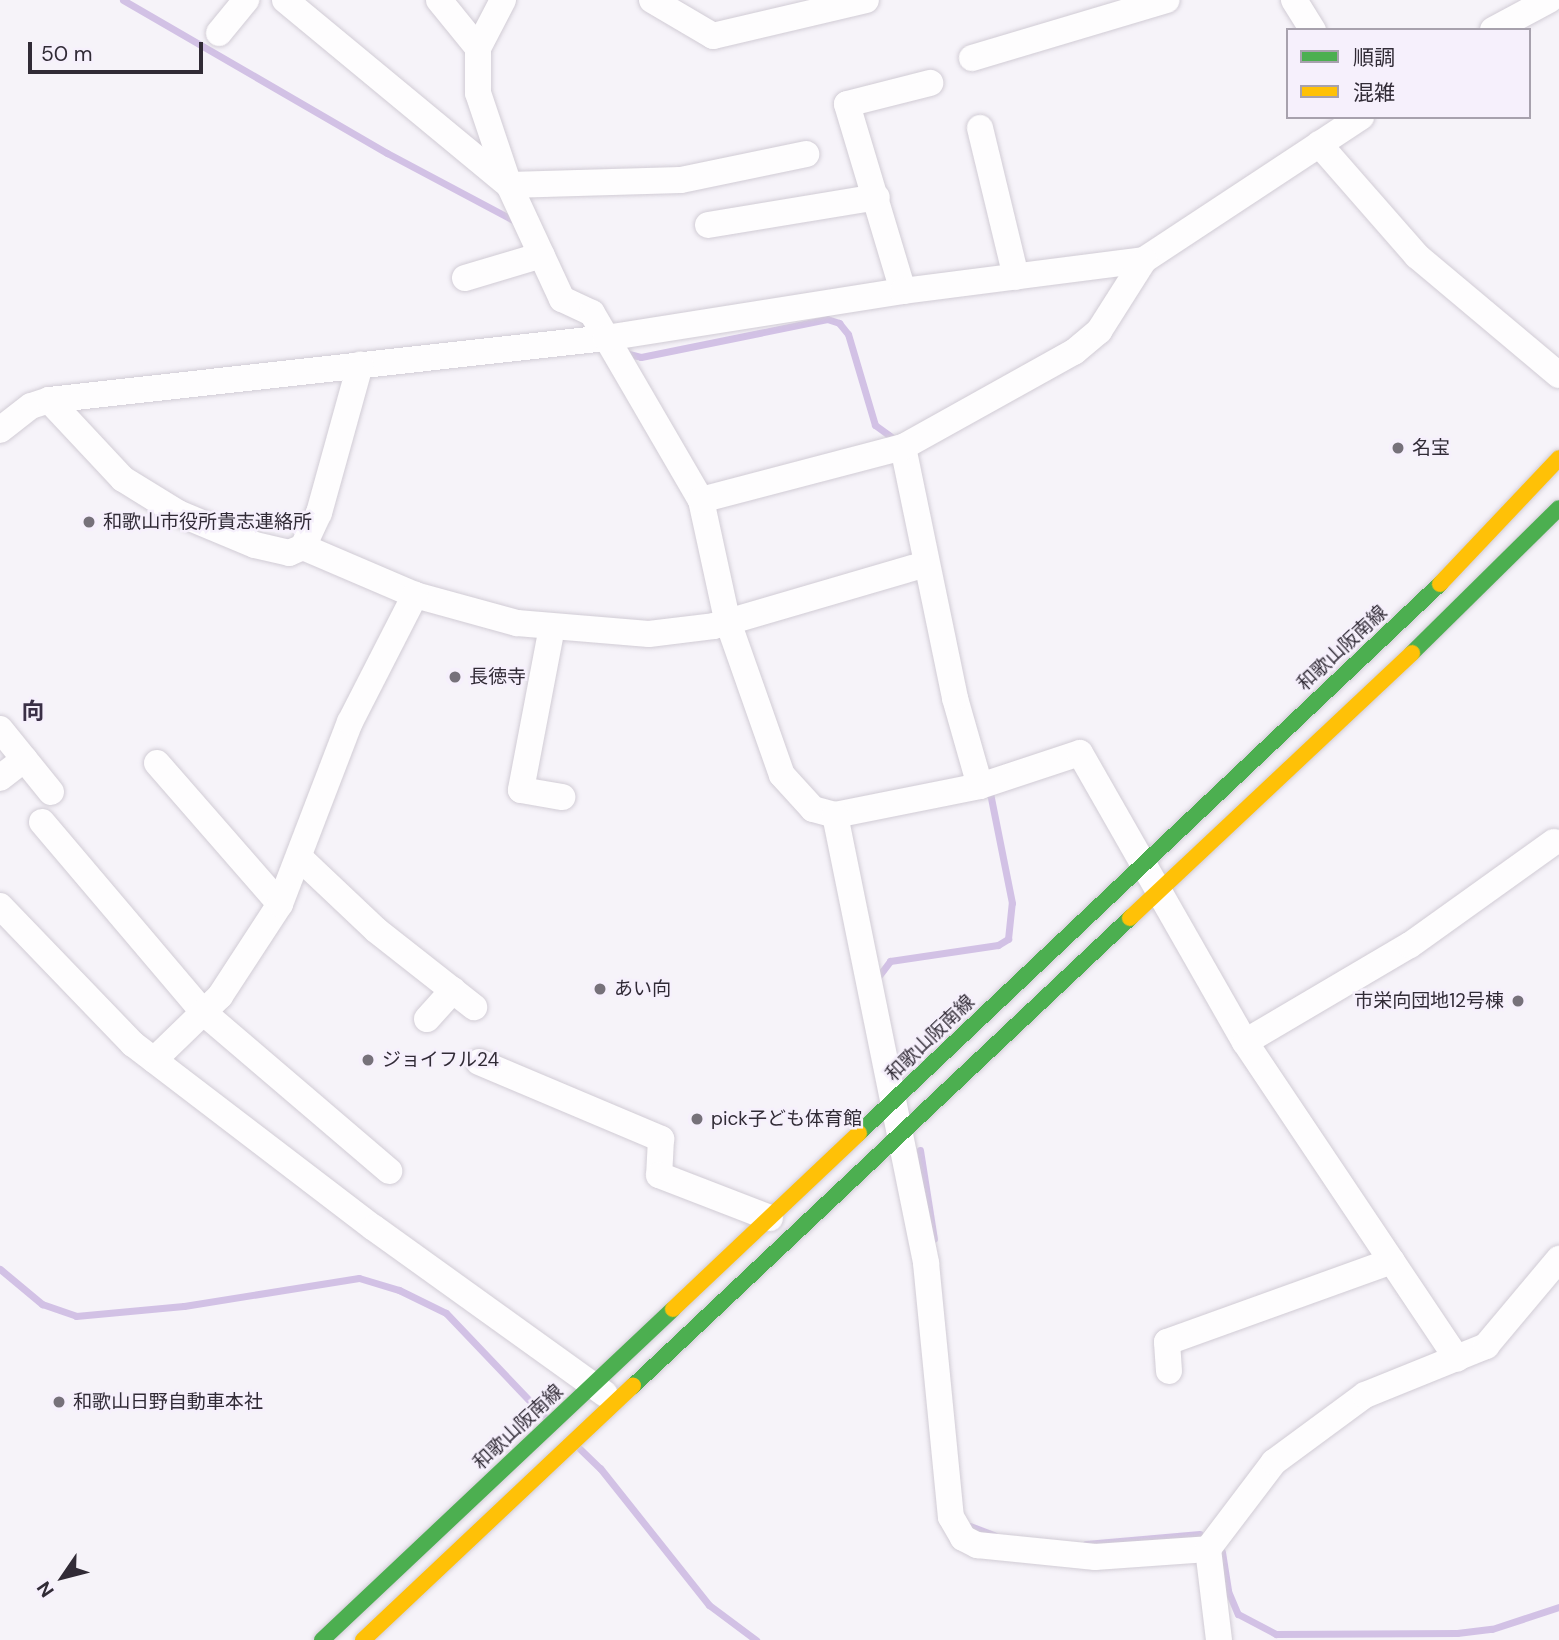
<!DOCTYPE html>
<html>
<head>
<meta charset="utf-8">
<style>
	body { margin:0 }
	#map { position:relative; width:1559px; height:1640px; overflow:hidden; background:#f6f3f9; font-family:"DM Sans","Noto Sans JP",sans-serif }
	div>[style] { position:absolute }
	.stream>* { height:7px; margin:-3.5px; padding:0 3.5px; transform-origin:3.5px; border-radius:3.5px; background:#d2c1e5 }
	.roads { filter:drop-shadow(0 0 2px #d1ccd5) drop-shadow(0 0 2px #d1ccd5) }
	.street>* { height:26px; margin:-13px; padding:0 13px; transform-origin:13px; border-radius:13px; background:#fefdfe }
	.fast>* { height:16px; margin:-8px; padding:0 8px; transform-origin:8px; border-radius:8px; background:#4caf50 }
	.slow>* { height:16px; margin:-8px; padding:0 8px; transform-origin:8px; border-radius:8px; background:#ffc107 }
	.dots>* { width:19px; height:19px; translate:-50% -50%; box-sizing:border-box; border:4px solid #f6f0fc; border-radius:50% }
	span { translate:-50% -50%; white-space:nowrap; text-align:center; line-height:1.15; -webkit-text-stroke:5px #f6f0fc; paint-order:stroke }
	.poi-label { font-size:19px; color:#312b36 }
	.left { translate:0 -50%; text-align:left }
	.right { translate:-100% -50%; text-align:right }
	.street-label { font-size:19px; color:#312b36 }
	.quarter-label { font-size:23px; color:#3a2f46; font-weight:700 }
	.legend { position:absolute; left:1286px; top:28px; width:245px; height:91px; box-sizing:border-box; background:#f6f0fc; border:2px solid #a7a1ad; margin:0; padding:9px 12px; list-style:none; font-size:21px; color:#312b36 }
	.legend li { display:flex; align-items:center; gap:14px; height:35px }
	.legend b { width:35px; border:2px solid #a7a1ad }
	.north { position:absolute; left:28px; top:1542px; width:70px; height:70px; -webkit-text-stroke:5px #f6f0fc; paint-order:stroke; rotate:235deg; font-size:19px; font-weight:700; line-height:28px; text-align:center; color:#312b36 }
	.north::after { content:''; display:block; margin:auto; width:24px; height:32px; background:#312b36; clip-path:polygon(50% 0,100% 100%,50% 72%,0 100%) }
	.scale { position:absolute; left:28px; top:42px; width:175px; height:32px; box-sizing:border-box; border:4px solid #312b36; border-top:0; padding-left:9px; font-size:21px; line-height:24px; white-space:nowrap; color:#312b36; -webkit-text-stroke:5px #f6f0fc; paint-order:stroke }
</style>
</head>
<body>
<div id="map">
	<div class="stream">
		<div style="left:123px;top:0;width:305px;rotate:30.1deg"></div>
		<div style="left:387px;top:153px;width:145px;rotate:28deg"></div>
		<div style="left:625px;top:353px;width:16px;rotate:14deg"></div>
		<div style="left:641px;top:357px;width:190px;rotate:-11.5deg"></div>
		<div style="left:827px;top:319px;width:13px;rotate:18deg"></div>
		<div style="left:839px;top:323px;width:14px;rotate:51deg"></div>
		<div style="left:848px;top:334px;width:95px;rotate:73.5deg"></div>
		<div style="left:875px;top:425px;width:24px;rotate:36deg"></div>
		<div style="left:878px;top:977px;width:20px;rotate:-53deg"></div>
		<div style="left:890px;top:961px;width:109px;rotate:-8.4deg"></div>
		<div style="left:998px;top:945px;width:12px;rotate:-31deg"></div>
		<div style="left:1008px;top:939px;width:36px;rotate:-84deg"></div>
		<div style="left:1012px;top:903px;width:117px;rotate:-101.3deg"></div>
		<div style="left:920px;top:1150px;width:90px;rotate:81.1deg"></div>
		<div style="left:0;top:1269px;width:55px;rotate:39.8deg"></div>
		<div style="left:42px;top:1304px;width:36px;rotate:19deg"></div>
		<div style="left:76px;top:1316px;width:108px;rotate:-5.3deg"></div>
		<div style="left:184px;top:1306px;width:177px;rotate:-9.1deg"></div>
		<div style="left:359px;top:1278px;width:42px;rotate:16.7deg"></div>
		<div style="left:399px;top:1290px;width:52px;rotate:26.1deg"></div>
		<div style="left:446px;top:1313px;width:144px;rotate:46.4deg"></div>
		<div style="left:580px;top:1449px;width:28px;rotate:44deg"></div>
		<div style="left:600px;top:1468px;width:175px;rotate:51.5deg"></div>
		<div style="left:709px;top:1605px;width:59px;rotate:36.7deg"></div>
		<div style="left:970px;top:1526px;width:26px;rotate:21deg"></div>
		<div style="left:1086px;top:1544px;width:114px;rotate:-5deg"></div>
		<div style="left:1222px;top:1552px;width:39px;rotate:81deg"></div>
		<div style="left:1228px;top:1591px;width:25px;rotate:67deg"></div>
		<div style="left:1238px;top:1614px;width:43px;rotate:27.8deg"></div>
		<div style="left:1276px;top:1634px;width:181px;rotate:-0.3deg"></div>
		<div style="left:1457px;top:1633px;width:35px;rotate:-7deg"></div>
		<div style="left:1492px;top:1629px;width:71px;rotate:-18.2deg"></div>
	</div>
	<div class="roads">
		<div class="street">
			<div style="left:285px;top:0;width:291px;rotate:39.6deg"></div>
			<div style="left:509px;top:185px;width:172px;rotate:-1.7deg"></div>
			<div style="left:681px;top:180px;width:128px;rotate:-11.7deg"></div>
			<div style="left:439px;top:0;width:62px;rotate:50.9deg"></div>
			<div style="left:503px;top:0;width:54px;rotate:117.5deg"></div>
			<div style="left:478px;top:48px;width:45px;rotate:90deg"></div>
			<div style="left:478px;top:93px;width:97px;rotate:71.4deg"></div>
			<div style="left:509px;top:185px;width:126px;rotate:65.1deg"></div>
			<div style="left:562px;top:299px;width:33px;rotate:25deg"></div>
			<div style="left:592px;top:313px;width:216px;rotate:59.8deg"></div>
			<div style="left:701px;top:500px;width:122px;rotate:77.7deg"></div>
			<div style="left:727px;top:619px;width:165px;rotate:70.6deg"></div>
			<div style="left:782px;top:775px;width:46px;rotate:47.6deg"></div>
			<div style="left:813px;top:809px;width:23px;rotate:15deg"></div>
			<div style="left:835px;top:815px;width:148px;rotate:-11.3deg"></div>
			<div style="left:980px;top:786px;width:91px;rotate:-105.9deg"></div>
			<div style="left:955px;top:698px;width:256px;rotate:-101.7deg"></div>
			<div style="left:652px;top:0;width:71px;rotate:30.5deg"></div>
			<div style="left:713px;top:36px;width:157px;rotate:-13.2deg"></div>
			<div style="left:1294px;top:0;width:36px;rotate:58deg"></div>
			<div style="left:1493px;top:30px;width:64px;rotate:-28.2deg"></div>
			<div style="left:219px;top:33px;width:43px;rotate:-50.7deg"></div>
			<div style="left:972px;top:58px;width:203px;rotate:-16.6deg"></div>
			<div style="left:980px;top:128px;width:153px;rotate:76.4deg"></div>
			<div style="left:1319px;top:144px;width:149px;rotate:48.8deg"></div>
			<div style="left:1417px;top:256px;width:185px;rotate:40deg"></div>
			<div style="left:708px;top:225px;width:171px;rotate:-9.4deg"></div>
			<div style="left:465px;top:278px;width:80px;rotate:-16.6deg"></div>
			<div style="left:903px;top:291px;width:195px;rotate:-106.7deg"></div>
			<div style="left:847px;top:104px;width:86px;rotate:-14.2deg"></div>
			<div style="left:49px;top:400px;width:108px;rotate:46.9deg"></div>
			<div style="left:123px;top:479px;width:65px;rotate:31.7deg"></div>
			<div style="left:178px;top:513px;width:83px;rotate:22.6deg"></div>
			<div style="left:255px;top:545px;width:35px;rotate:13deg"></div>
			<div style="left:289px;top:553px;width:15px;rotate:-23deg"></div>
			<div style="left:303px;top:547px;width:122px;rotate:23.2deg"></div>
			<div style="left:415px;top:595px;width:106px;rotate:15.4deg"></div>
			<div style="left:517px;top:623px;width:132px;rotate:4.8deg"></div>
			<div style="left:649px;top:634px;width:65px;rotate:-7deg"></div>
			<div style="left:714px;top:626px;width:221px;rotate:-16.3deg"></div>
			<div style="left:0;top:430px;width:39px;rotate:-38deg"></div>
			<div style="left:31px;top:406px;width:19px;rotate:-18deg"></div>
			<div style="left:49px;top:400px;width:560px;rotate:-6.35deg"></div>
			<div style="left:606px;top:338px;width:301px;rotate:-9deg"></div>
			<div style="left:903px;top:291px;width:243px;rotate:-7.3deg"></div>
			<div style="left:1144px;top:260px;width:260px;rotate:-33.4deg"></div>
			<div style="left:701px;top:500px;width:209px;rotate:-14.7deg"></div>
			<div style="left:903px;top:447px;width:196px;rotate:-29.1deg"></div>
			<div style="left:1074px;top:352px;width:33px;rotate:-40deg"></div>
			<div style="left:1099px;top:331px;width:84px;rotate:-57.6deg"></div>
			<div style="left:303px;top:547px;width:38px;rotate:-65deg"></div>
			<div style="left:319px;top:513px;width:154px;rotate:-74.5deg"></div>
			<div style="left:552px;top:627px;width:166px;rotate:100.8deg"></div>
			<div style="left:521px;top:790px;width:42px;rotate:9.7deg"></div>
			<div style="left:0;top:729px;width:81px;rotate:51deg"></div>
			<div style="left:157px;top:763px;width:187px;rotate:48.9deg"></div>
			<div style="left:0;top:778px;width:31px;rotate:-38deg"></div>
			<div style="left:980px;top:786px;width:105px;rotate:-18.3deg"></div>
			<div style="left:1080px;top:753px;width:333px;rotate:60.3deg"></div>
			<div style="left:1245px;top:1042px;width:381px;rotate:56.2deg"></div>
			<div style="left:835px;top:815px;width:457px;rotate:78.5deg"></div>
			<div style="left:926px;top:1263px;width:255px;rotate:84.4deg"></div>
			<div style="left:951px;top:1517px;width:24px;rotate:60deg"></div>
			<div style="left:963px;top:1538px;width:16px;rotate:27deg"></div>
			<div style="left:977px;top:1545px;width:119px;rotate:5.8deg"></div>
			<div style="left:1095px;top:1557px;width:113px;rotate:-4deg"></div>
			<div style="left:42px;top:822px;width:249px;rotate:49.7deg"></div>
			<div style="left:203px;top:1012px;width:245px;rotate:40.5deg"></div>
			<div style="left:301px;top:859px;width:103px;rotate:43.4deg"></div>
			<div style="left:376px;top:930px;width:125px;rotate:38.2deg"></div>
			<div style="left:0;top:906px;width:192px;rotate:46.1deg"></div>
			<div style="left:133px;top:1044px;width:303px;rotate:37.4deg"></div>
			<div style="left:374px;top:1228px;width:284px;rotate:35.7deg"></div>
			<div style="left:427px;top:1019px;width:39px;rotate:-48deg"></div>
			<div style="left:1245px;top:1042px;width:191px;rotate:-30.5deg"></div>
			<div style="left:1410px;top:945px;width:177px;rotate:-35.6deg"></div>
			<div style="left:154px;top:1060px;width:92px;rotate:-44.1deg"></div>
			<div style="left:220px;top:996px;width:110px;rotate:-56.9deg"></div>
			<div style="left:280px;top:904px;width:195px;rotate:-69deg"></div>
			<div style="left:350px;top:722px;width:143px;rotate:-62.9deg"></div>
			<div style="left:479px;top:1062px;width:198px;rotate:22.9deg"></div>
			<div style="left:661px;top:1139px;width:36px;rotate:93deg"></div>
			<div style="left:659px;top:1175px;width:119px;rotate:21.2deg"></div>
			<div style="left:1169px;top:1371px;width:29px;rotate:-94deg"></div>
			<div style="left:1167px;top:1342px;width:239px;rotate:-19.8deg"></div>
			<div style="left:1219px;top:1640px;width:92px;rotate:-96.9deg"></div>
			<div style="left:1208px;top:1549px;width:109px;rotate:-52.8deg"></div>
			<div style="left:1274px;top:1462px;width:113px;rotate:-36.4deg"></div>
			<div style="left:1365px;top:1395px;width:131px;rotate:-22deg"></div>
			<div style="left:1486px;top:1346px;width:114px;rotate:-50deg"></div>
		</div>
		<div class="fast">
			<div style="left:1412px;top:653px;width:206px;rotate:-44.6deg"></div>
			<div style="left:859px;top:1133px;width:799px;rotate:-43.38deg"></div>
			<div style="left:633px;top:1386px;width:683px;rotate:-43.28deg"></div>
			<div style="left:322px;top:1640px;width:482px;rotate:-43.3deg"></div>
		</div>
		<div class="slow">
			<div style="left:1440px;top:584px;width:173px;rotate:-46.6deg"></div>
			<div style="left:1130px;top:918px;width:387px;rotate:-43.2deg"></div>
			<div style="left:673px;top:1309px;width:256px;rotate:-43.4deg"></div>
			<div style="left:363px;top:1640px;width:371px;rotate:-43.3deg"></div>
		</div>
	</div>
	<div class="dots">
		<div style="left:1398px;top:448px;background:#76717a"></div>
		<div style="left:89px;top:522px;background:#76717a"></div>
		<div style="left:455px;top:677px;background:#76717a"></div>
		<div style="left:600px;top:989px;background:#76717a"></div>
		<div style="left:1518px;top:1001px;background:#76717a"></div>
		<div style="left:368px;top:1060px;background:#76717a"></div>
		<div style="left:697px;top:1119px;background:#76717a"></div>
		<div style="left:59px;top:1402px;background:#76717a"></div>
	</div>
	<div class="poi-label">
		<span class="left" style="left:1412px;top:448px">名宝</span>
		<span class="left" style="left:103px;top:522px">和歌山市役所貴志連絡所</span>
		<span class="left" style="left:469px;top:677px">長徳寺</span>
		<span class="left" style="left:614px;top:989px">あい向</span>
		<span class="right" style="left:1504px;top:1001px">市栄向団地12号棟</span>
		<span class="left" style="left:382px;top:1060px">ジョイフル24</span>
		<span class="left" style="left:711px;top:1119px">pick子ども体育館</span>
		<span class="left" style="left:73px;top:1402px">和歌山日野自動車本社</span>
	</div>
	<div class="street-label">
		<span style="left:1342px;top:648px;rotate:-43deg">和歌山阪南線</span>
		<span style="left:930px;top:1038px;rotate:-44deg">和歌山阪南線</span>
		<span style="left:518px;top:1427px;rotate:-43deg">和歌山阪南線</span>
	</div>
	<div class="quarter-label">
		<span style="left:33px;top:711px">向</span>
	</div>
	<ul class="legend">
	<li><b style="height:9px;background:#4caf50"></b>順調</li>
	<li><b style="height:9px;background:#ffc107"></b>混雑</li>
	</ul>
	<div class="north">N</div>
	<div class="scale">50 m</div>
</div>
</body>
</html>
